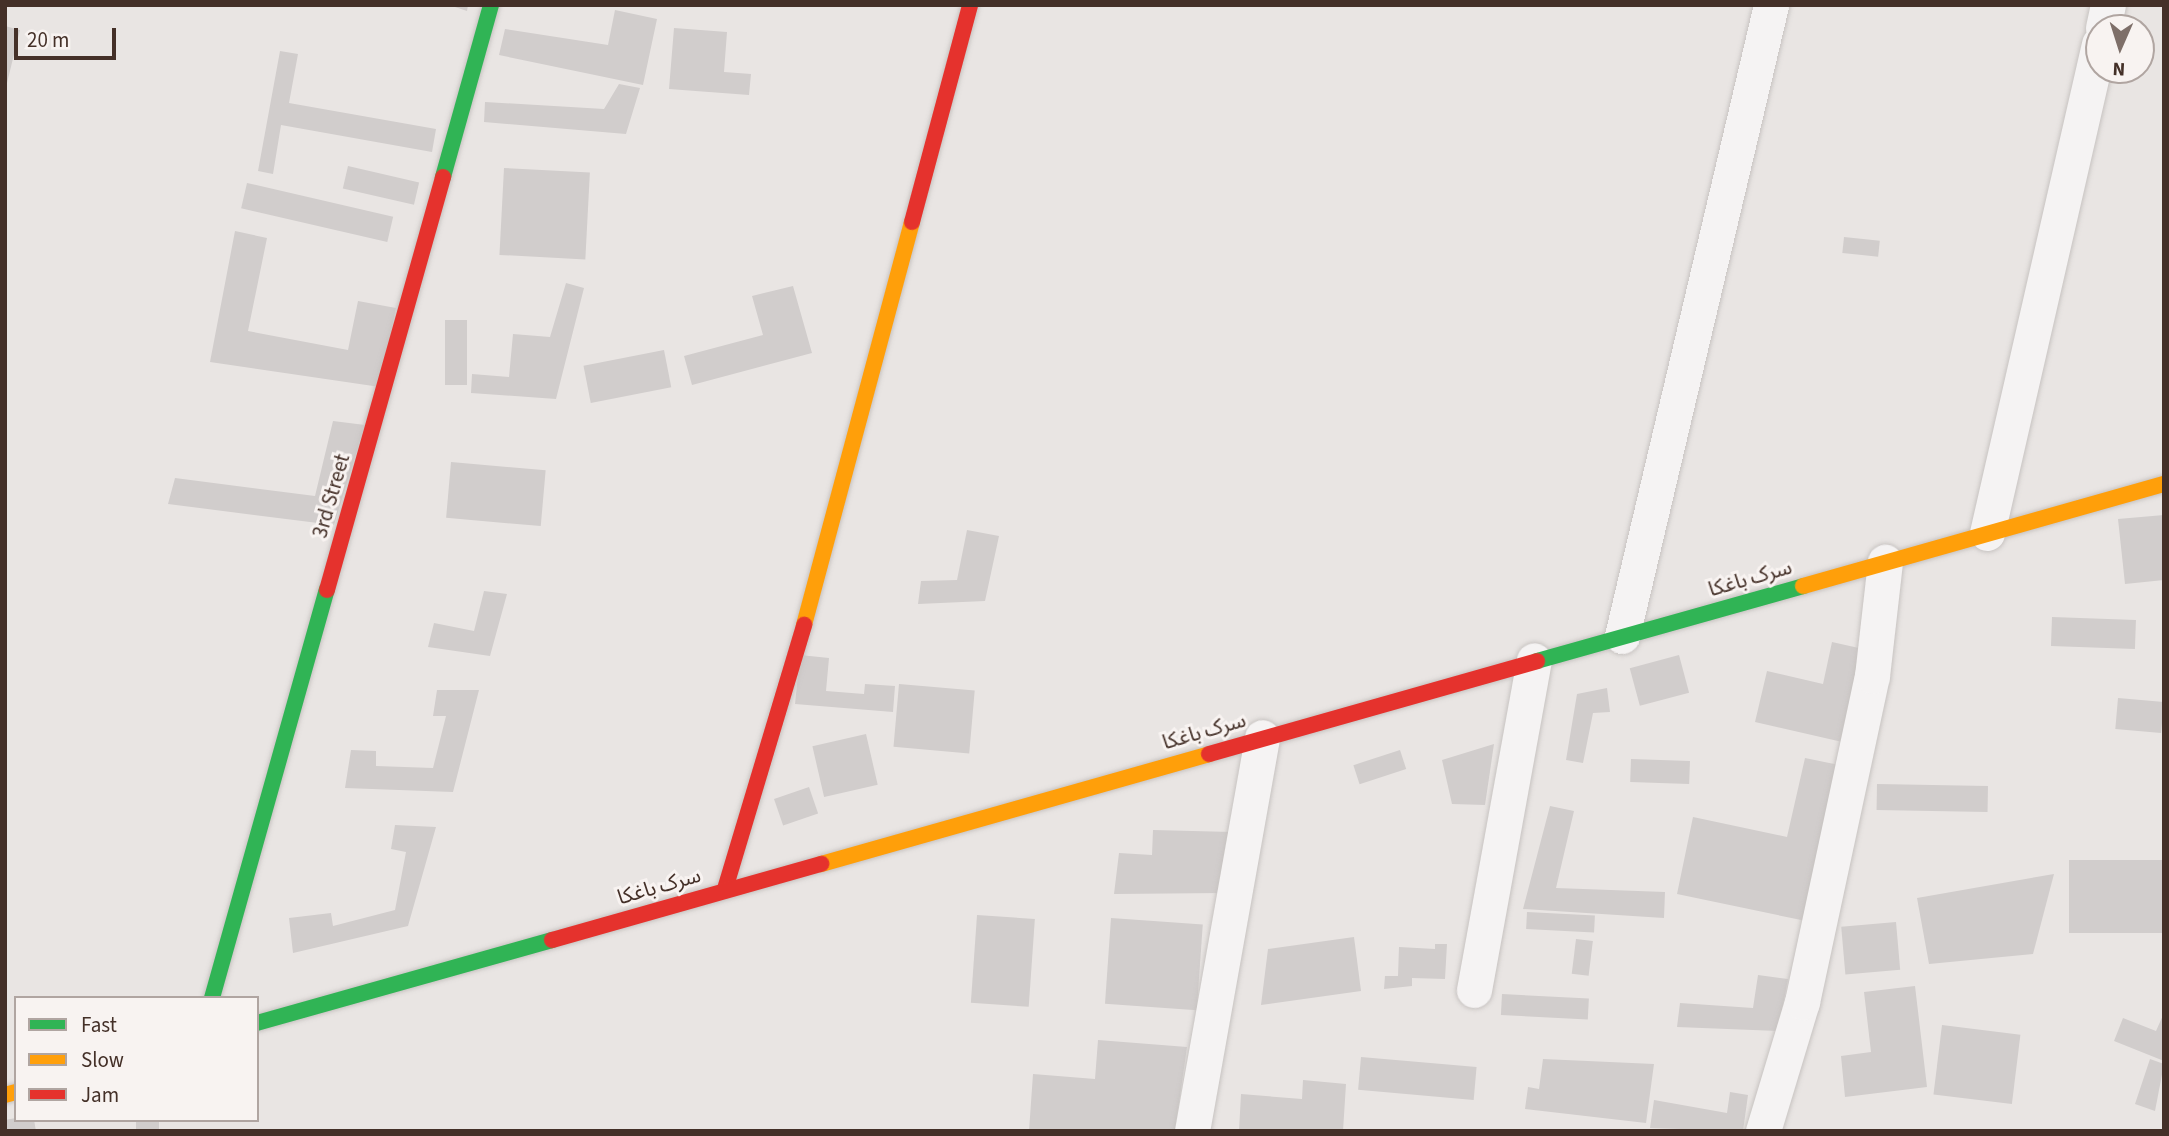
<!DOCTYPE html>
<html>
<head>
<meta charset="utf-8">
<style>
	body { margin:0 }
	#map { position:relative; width:2169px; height:1136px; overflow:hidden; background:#e9e5e3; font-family:"Source Sans 3","Noto Sans Arabic",sans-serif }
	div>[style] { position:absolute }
	.building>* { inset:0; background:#d1cdcc; transform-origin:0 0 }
	.roads { filter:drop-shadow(0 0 2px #c7c3c1) drop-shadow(0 0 2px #c7c3c1) }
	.street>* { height:35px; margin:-17.5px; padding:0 17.5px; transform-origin:17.5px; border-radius:17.5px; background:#f5f3f3 }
	.fast>* { height:16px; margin:-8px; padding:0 8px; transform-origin:8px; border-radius:8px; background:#30b455 }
	.slow>* { height:16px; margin:-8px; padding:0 8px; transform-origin:8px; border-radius:8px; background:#ff9f0a }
	.jam>* { height:16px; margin:-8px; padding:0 8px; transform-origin:8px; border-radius:8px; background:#e5322d }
	span { translate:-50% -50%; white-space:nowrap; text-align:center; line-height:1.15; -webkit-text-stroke:6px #f8f3f1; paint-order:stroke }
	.street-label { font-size:21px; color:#443028 }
	.frame { position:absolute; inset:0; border:7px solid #443028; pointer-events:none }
	.legend { position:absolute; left:14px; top:996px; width:245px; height:126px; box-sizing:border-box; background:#f8f3f1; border:2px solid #b0a5a1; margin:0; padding:9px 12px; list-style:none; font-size:21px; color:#443028 }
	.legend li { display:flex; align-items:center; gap:14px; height:35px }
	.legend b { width:35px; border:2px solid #b0a5a1 }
	.north { position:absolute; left:2085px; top:14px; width:70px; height:70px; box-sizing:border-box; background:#f8f3f1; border:2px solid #b0a5a1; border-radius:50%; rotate:183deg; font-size:19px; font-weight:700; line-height:28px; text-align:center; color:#443028 }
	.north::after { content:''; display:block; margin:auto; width:24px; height:32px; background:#7e6f69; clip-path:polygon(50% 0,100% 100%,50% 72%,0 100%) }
	.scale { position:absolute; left:14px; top:28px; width:102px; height:32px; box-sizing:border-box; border:4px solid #443028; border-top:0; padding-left:9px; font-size:21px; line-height:24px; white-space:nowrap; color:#443028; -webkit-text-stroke:5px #f8f3f1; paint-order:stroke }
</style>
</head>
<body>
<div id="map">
	<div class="building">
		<div style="clip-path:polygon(449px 5px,468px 5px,467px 11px)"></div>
		<div style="clip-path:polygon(615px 10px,657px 19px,643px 85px,499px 55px,505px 29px,608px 45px)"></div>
		<div style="clip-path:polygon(5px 26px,20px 30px,6px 87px,5px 87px)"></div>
		<div style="clip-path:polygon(674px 28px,727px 32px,724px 72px,751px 74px,749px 95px,669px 89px)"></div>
		<div style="clip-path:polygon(280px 51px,298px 54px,289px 103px,436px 129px,432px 152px,281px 125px,273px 174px,258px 171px)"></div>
		<div style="clip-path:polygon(619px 84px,640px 88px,626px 134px,484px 122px,485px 102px,604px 109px)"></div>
		<div style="left:348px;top:166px;width:73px;height:23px;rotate:13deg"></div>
		<div style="left:504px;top:168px;width:86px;height:87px;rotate:3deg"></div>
		<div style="left:247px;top:183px;width:150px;height:26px;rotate:13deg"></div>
		<div style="clip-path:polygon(235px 231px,267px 238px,248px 331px,348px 350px,358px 301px,396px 308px,380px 387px,210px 362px)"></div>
		<div style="left:1844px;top:237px;width:36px;height:16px;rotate:6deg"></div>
		<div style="clip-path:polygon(566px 283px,584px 288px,556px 399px,471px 393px,472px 374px,509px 377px,513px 334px,550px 337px)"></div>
		<div style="clip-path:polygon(793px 286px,812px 353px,692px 385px,684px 356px,763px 335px,752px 296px)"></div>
		<div style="left:445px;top:320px;width:22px;height:65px"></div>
		<div style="left:664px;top:350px;width:38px;height:82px;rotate:79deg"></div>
		<div style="clip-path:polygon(333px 421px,365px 425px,334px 525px,168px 504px,175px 478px,315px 496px)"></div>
		<div style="left:451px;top:462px;width:95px;height:56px;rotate:5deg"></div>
		<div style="clip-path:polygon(2164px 515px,2164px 580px,2125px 584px,2118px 519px)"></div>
		<div style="clip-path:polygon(967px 530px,999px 536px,985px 601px,918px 604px,921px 581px,957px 580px)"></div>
		<div style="clip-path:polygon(484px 591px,507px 594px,490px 656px,428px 647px,434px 623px,474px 631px)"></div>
		<div style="left:2052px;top:617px;width:84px;height:29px;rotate:2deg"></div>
		<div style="clip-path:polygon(1832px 642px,1872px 651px,1851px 744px,1755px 722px,1767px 671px,1823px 684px)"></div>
		<div style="clip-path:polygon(800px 655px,829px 658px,826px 691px,864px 694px,865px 684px,895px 686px,893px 712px,795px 704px)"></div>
		<div style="left:1679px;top:655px;width:39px;height:51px;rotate:75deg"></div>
		<div style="left:899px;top:684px;width:76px;height:63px;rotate:5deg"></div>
		<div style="clip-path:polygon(1607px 688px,1610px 712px,1593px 713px,1583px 763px,1566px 760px,1577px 694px)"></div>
		<div style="clip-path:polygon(437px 690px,479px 690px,453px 792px,345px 788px,351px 750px,376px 751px,376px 766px,433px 768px,446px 716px,433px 716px)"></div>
		<div style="left:2118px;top:698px;width:46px;height:31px;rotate:5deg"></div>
		<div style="left:866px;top:734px;width:52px;height:55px;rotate:77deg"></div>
		<div style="clip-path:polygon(1494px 744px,1485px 805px,1452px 804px,1442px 760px)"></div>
		<div style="left:1400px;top:750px;width:20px;height:49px;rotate:72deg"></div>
		<div style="clip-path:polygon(1805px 758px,1839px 765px,1806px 921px,1677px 894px,1693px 817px,1787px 837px)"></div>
		<div style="left:1631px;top:759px;width:59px;height:23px;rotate:2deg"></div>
		<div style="left:1877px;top:784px;width:111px;height:26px;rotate:1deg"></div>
		<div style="left:809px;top:787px;width:28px;height:37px;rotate:71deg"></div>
		<div style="clip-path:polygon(1550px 806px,1574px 811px,1556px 888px,1665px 892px,1664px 918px,1523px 909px)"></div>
		<div style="clip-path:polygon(395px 825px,436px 827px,408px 926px,293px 953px,289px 918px,331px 913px,333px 926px,395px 910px,406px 852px,391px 849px)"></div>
		<div style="clip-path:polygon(1153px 830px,1232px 832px,1222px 893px,1114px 894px,1119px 853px,1152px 855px)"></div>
		<div style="left:2164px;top:860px;width:73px;height:95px;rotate:90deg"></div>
		<div style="clip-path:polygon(2054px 874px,2033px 954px,1929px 964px,1917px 898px)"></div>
		<div style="left:1527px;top:912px;width:68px;height:17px;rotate:3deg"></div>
		<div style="left:977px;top:915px;width:58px;height:88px;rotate:4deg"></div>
		<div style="left:1111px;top:918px;width:92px;height:86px;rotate:4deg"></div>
		<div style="left:1896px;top:922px;width:48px;height:55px;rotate:85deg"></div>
		<div style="clip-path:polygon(1354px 937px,1361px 991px,1261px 1005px,1268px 949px)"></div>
		<div style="left:1576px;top:939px;width:17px;height:35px;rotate:7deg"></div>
		<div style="clip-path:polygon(1435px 944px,1447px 944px,1445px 979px,1412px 978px,1412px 986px,1384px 989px,1385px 976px,1398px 976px,1399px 947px,1435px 949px)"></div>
		<div style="clip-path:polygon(1758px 975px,1788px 979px,1778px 1031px,1677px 1027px,1680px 1003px,1753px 1008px)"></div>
		<div style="clip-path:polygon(1915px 986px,1927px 1087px,1845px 1097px,1841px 1056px,1871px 1052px,1864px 992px)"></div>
		<div style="left:1502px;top:994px;width:87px;height:21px;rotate:3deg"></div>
		<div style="clip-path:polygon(2164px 1013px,2164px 1061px,2114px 1041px,2123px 1018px,2156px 1031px)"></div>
		<div style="left:1942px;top:1025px;width:79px;height:70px;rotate:7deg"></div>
		<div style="clip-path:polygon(1098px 1040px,1187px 1047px,1175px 1131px,1029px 1131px,1033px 1074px,1095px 1079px)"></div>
		<div style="left:1361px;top:1057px;width:116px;height:33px;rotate:5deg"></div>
		<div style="clip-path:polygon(1543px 1059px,1654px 1064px,1646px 1123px,1525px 1109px,1528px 1087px,1539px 1089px)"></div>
		<div style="clip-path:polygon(2150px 1059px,2164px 1064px,2155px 1111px,2135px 1104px)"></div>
		<div style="clip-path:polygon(1303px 1080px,1346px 1084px,1343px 1131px,1239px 1131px,1241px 1094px,1302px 1099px)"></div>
		<div style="clip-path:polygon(1730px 1092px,1748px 1095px,1743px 1131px,1650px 1128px,1654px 1100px,1727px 1113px)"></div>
		<div style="clip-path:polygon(16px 1118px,34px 1120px,36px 1131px,5px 1131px,5px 1120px)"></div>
		<div style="left:136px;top:1120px;width:23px;height:11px"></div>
	</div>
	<div class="roads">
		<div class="street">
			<div style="left:2103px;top:28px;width:24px;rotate:-78deg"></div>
			<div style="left:1987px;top:533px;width:502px;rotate:-77.1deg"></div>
			<div style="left:1622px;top:636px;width:648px;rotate:-76.71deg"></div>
			<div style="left:1474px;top:990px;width:335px;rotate:-79.7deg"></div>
			<div style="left:1192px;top:1131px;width:400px;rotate:-79.9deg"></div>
			<div style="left:1763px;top:1131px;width:135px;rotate:-73.2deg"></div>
			<div style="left:1802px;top:1002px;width:333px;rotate:-77.9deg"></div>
			<div style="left:1872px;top:676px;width:115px;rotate:-83.5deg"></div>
		</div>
		<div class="fast">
			<div style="left:443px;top:177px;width:179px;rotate:-74.4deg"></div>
			<div style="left:1537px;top:661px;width:276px;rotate:-15.7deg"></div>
			<div style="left:212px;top:998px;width:424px;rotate:-74.3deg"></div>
			<div style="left:257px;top:1023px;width:306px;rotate:-15.7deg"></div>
		</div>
		<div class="slow">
			<div style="left:1803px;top:586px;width:375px;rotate:-15.8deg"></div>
			<div style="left:804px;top:625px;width:417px;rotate:-75deg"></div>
			<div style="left:821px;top:864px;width:403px;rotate:-15.8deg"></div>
			<div style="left:5px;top:1095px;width:11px;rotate:-15deg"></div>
		</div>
		<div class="jam">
			<div style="left:912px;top:222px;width:225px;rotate:-75deg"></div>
			<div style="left:327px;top:590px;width:429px;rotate:-74.3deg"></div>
			<div style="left:1209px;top:754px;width:341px;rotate:-15.8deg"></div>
			<div style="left:725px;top:889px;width:276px;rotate:-73.3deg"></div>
			<div style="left:552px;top:940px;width:280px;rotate:-15.8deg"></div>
		</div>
	</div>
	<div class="street-label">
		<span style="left:331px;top:496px;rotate:-74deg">3rd Street</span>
		<span style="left:1750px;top:578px;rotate:-16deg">سرک باغکا</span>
		<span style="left:1204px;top:731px;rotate:-16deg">سرک باغکا</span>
		<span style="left:659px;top:886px;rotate:-16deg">سرک باغکا</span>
	</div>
	<div class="frame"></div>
	<ul class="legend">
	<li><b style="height:9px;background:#30b455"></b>Fast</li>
	<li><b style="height:9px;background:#ff9f0a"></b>Slow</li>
	<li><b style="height:9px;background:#e5322d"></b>Jam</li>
	</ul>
	<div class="north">N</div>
	<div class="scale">20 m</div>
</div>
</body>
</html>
